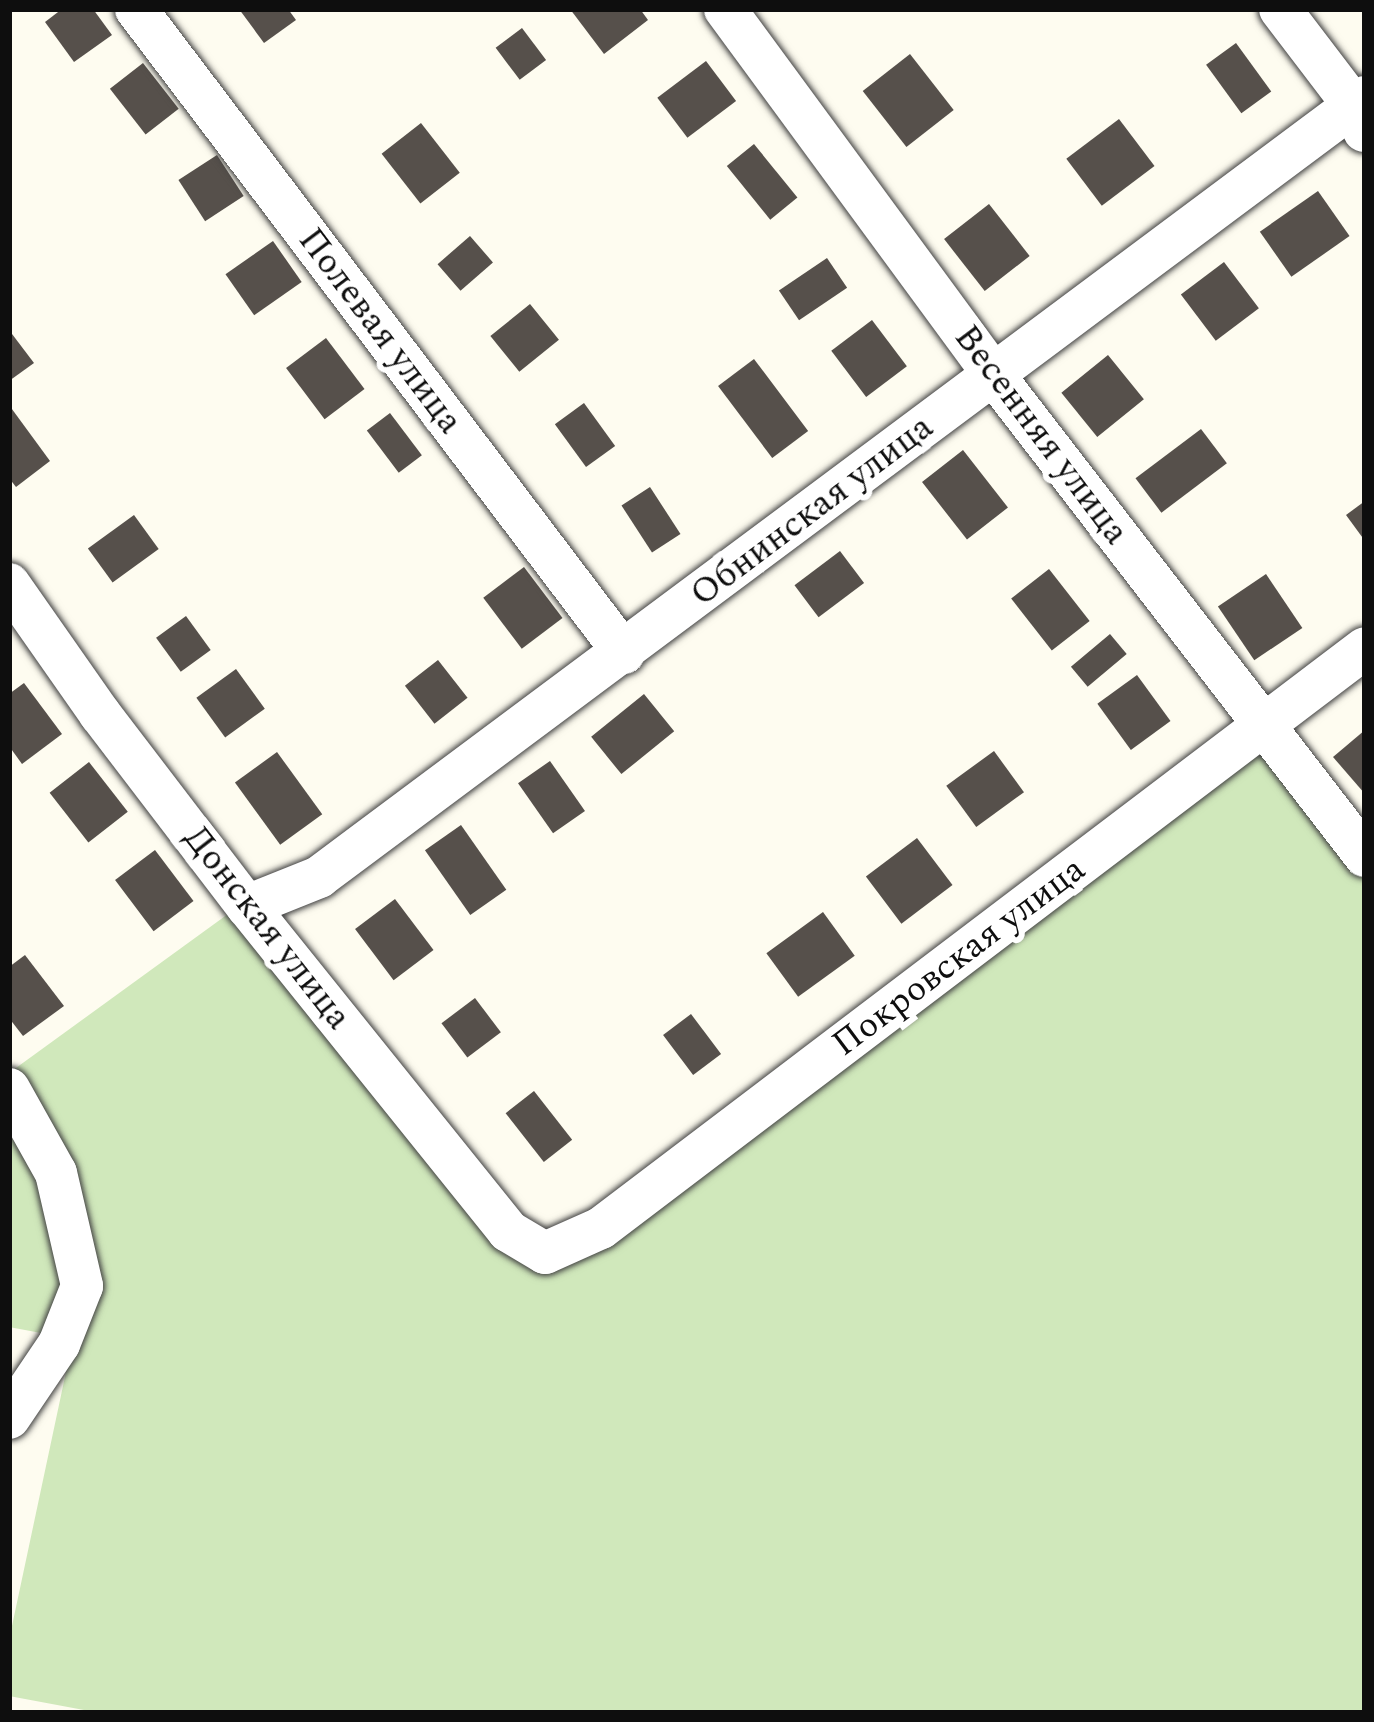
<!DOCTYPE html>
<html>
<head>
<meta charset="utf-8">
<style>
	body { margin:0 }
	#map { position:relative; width:1374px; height:1722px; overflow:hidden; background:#fefcf0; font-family:Spectral,serif }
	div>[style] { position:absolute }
	.green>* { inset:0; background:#d0e8bb }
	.building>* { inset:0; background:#56504b; transform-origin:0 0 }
	.roads { filter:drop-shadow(0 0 3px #414141) drop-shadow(0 0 3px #414141) }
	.minor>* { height:42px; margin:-21px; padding:0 21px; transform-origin:21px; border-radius:21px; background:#fff }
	span { translate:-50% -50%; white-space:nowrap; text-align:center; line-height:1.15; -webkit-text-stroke:12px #fff; paint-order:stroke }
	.street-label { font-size:36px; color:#0e0e0e }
	.frame { position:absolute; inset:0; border:12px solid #0e0e0e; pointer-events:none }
</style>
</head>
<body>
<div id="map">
	<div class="green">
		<div style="clip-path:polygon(1274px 738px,1365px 854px,1365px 1713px,100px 1713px,9px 1696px,9px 1640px,73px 1339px,9px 1327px,9px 1073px,228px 914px,542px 1265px)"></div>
	</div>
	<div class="building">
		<div style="clip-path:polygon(62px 9px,93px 9px,112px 35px,74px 62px,45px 22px)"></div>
		<div style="clip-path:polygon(239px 9px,288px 9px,296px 20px,264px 43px)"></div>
		<div style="clip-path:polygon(570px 9px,640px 9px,648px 20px,604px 54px)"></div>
		<div style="left:522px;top:28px;width:40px;height:33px;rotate:53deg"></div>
		<div style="left:1236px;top:43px;width:60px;height:37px;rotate:54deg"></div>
		<div style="left:910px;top:54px;width:71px;height:60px;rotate:52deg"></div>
		<div style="left:706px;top:61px;width:50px;height:61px;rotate:53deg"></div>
		<div style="left:143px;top:63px;width:58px;height:42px;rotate:52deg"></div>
		<div style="left:1119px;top:119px;width:59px;height:66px;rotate:53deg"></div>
		<div style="left:421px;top:123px;width:63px;height:50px;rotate:52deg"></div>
		<div style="left:754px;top:144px;width:69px;height:35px;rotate:51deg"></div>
		<div style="left:217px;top:155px;width:49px;height:46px;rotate:57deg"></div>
		<div style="left:1318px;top:191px;width:55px;height:71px;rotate:55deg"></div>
		<div style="left:989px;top:204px;width:66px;height:57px;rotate:52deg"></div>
		<div style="left:470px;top:236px;width:35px;height:43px;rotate:49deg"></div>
		<div style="left:273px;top:241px;width:50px;height:58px;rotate:55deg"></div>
		<div style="left:827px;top:258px;width:36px;height:58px;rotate:56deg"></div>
		<div style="left:1224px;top:262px;width:58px;height:54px;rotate:53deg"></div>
		<div style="left:530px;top:304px;width:46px;height:51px;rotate:51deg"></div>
		<div style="left:872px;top:320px;width:58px;height:51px;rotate:53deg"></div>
		<div style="clip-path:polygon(9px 330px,34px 363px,9px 381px)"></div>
		<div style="left:326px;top:338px;width:64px;height:50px;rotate:53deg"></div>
		<div style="left:1108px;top:355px;width:57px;height:60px;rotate:51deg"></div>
		<div style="left:754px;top:359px;width:90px;height:45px;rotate:53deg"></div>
		<div style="left:584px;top:403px;width:53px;height:36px;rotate:54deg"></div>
		<div style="clip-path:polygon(9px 405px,50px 461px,16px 487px,9px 478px)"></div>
		<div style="left:390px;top:413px;width:53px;height:29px;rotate:53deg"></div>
		<div style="left:1201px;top:429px;width:43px;height:82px;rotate:53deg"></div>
		<div style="left:963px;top:450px;width:73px;height:52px;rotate:52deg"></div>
		<div style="left:650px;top:487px;width:56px;height:34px;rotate:57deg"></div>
		<div style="clip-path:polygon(1365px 501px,1365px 541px,1346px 515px)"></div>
		<div style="left:134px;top:515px;width:42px;height:57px;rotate:54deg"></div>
		<div style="left:840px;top:551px;width:40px;height:57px;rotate:53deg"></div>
		<div style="left:524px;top:567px;width:64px;height:51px;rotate:53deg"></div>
		<div style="left:1049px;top:569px;width:66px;height:48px;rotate:52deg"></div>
		<div style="left:1266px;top:574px;width:65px;height:58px;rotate:56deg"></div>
		<div style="left:186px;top:616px;width:42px;height:37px;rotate:54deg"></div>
		<div style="left:1110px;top:634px;width:26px;height:51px;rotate:50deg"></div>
		<div style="left:438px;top:660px;width:48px;height:42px;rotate:52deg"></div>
		<div style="left:236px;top:669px;width:49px;height:49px;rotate:54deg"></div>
		<div style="left:1137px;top:675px;width:57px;height:49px;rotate:54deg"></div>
		<div style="clip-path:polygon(24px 683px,62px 734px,22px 764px,9px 746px,9px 694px)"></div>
		<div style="left:644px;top:694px;width:48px;height:68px;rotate:51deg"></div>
		<div style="clip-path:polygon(1365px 730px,1365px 794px,1333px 757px)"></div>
		<div style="left:994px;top:751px;width:51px;height:59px;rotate:54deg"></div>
		<div style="left:277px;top:752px;width:77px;height:52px;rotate:54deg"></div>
		<div style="left:550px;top:761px;width:61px;height:39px;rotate:55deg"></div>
		<div style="left:89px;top:762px;width:63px;height:50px;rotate:52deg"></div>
		<div style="left:461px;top:825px;width:79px;height:44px;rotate:55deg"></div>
		<div style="left:917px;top:838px;width:59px;height:64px;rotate:53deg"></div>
		<div style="left:155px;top:850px;width:64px;height:50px;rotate:53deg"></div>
		<div style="left:395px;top:899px;width:64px;height:50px;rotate:53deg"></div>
		<div style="left:823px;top:912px;width:54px;height:70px;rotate:54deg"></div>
		<div style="clip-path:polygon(25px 955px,64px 1006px,23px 1036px,9px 1018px,9px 967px)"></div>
		<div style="left:475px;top:998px;width:43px;height:42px;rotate:53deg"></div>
		<div style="left:691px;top:1014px;width:50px;height:35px;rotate:53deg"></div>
		<div style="left:534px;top:1091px;width:62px;height:36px;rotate:52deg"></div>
	</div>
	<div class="roads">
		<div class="minor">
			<div style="left:136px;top:9px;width:808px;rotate:52.85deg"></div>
			<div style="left:725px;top:9px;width:453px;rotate:53.7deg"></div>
			<div style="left:993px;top:374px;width:609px;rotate:52.34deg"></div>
			<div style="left:1280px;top:9px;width:122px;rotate:52.7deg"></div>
			<div style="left:1354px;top:106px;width:27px;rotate:68deg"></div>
			<div style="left:9px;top:584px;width:159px;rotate:55deg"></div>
			<div style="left:100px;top:714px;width:242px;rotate:52.6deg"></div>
			<div style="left:247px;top:906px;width:417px;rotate:51.2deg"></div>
			<div style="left:508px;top:1231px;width:43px;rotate:30.7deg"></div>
			<div style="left:545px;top:1253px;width:61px;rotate:-24.1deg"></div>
			<div style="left:601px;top:1228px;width:959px;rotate:-37.2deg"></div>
			<div style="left:247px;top:906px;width:78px;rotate:-21.9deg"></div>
			<div style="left:319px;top:877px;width:1305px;rotate:-36.71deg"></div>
			<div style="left:9px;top:1089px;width:96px;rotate:60.8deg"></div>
			<div style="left:56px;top:1173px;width:116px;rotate:77deg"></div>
			<div style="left:82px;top:1286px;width:62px;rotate:111.6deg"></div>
			<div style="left:59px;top:1344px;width:89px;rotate:124deg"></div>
		</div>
	</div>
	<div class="street-label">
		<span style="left:380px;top:331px;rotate:53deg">Полевая улица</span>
		<span style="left:1041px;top:435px;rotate:53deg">Весенняя улица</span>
		<span style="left:812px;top:511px;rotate:-37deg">Обнинская улица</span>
		<span style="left:267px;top:928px;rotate:52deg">Донская улица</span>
		<span style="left:959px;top:957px;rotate:-37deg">Покровская улица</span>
	</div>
	<div class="frame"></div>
</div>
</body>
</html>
